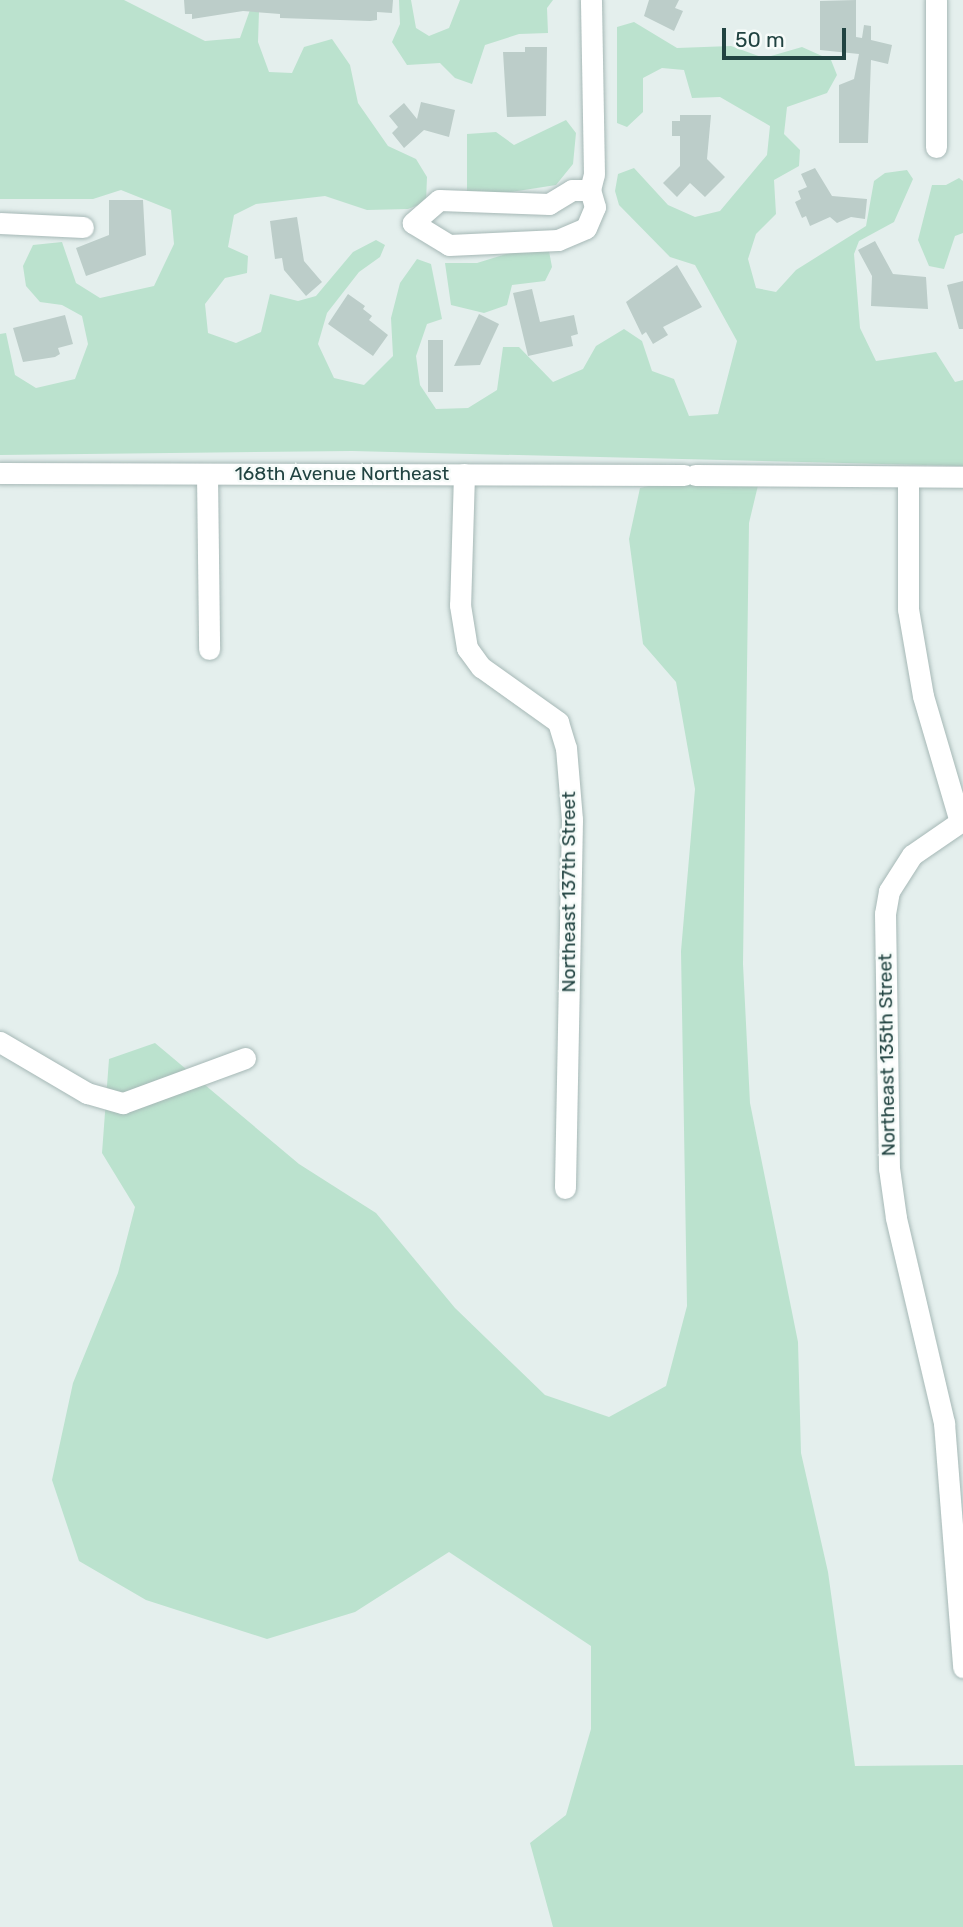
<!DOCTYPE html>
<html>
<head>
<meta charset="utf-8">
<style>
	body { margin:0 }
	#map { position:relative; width:963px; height:1927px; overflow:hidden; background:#e4efed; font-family:Rubik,sans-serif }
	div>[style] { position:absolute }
	.green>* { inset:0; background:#bbe2ce }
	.building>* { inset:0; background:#bccdc9; transform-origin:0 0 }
	.roads { filter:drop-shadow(0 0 2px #a6b8b6) drop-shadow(0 0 2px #a6b8b6) }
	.minor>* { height:21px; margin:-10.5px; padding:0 10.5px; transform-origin:10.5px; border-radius:10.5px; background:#fff }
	span { translate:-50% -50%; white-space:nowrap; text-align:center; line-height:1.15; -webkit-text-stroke:5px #f6fbf9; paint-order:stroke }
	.street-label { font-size:19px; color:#214341 }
	.scale { position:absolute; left:722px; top:28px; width:124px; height:32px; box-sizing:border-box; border:4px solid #214341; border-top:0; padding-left:9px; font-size:21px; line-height:24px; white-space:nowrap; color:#214341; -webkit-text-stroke:5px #f6fbf9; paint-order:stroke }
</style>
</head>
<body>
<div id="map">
	<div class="green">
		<div style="clip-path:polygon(0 0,124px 0,205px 41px,240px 38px,251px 7px,259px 11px,258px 42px,269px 72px,292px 73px,304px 47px,332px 39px,350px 65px,358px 103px,388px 146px,416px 159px,427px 177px,426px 202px,408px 209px,367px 210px,325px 196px,256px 204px,234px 215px,228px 247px,248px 256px,247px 273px,225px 278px,205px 304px,208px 333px,236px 343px,261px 332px,270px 294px,298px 301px,316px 296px,353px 252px,376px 240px,385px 245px,380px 257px,359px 272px,327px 313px,318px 344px,334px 378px,364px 385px,393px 356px,391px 318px,400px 283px,417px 259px,431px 264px,442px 319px,427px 324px,416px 356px,420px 385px,436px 409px,468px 408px,497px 390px,503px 347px,519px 347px,553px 382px,583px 369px,596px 346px,624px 329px,642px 341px,652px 371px,674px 379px,689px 416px,718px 414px,737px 341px,695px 265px,670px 257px,619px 205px,615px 191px,618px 174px,634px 168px,668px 205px,695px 217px,720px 211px,767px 155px,770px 126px,720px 97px,692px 98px,684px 70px,662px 68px,643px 78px,643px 112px,627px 127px,617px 123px,617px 27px,634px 22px,677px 48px,731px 46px,764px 58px,802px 47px,831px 60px,837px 75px,827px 93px,787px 107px,784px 134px,800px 150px,799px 166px,774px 180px,776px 214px,756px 234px,748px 259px,756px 288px,776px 292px,796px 270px,866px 226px,874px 181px,885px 173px,907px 170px,913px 179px,894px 222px,859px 241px,854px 254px,860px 328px,876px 361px,936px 352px,955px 382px,963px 380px,963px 466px,352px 451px,0 455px,0 334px,6px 333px,15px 375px,36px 388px,75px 379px,88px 344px,82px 316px,62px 305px,40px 302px,26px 286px,23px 266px,33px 245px,62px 242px,76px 283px,100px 298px,154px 286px,174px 244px,171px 210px,121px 190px,93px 199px,0 199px)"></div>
		<div style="clip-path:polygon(399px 0,411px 0,416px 28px,429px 36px,449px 28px,460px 0,553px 0,547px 8px,548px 33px,519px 34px,485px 45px,472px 84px,455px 78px,440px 63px,407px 65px,392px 42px,400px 24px)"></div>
		<div style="clip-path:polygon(566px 120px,576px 133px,573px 164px,556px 185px,491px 195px,467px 191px,467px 134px,496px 132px,514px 145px)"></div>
		<div style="clip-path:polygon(959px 178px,963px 181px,963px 233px,955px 236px,944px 269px,929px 266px,918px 240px,932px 185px,946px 185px)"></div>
		<div style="clip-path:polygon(516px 251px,549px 251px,552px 267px,545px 281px,512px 285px,507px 305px,484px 313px,451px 305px,445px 263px,477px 263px)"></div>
		<div style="clip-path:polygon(695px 475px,760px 477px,749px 523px,743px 964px,750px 1103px,798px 1342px,801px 1453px,828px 1572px,855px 1766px,963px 1765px,963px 1927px,553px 1927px,530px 1843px,566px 1815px,591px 1729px,591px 1646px,449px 1552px,355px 1612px,267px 1639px,146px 1600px,79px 1561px,52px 1480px,73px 1383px,118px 1273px,135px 1207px,102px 1153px,109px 1059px,155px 1043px,299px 1164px,376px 1213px,455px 1308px,545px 1395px,609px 1417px,666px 1386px,687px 1306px,681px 951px,695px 789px,676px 682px,643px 644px,629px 539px,640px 488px)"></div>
	</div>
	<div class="building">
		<div style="clip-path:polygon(184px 0,393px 0,392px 13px,377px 12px,377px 20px,370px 21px,280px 18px,280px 14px,243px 11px,192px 19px,192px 14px,185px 14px)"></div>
		<div style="clip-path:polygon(649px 0,679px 0,675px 8px,683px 11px,674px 31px,644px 16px)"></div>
		<div style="clip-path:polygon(856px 0,856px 37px,862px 38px,864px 25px,871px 26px,871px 40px,892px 45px,888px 64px,871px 60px,868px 143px,839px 143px,839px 85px,854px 79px,859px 54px,820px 50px,820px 1px)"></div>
		<div style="clip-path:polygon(525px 47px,547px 47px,546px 116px,507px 117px,503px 52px,525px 52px)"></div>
		<div style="clip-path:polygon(421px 102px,455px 110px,449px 137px,424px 130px,404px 148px,392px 133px,398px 127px,389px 116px,404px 103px,417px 119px)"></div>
		<div style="clip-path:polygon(680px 115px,711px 115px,707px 159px,725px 177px,705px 197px,690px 183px,677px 197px,663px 183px,680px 166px,680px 136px,672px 136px,672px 121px,680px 121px)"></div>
		<div style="clip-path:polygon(815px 168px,832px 196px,867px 199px,865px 219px,851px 217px,837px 223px,830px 217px,810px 226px,806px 216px,802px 218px,795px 202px,801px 199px,798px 191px,807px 187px,801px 174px)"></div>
		<div style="clip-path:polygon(109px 200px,143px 200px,146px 255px,86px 276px,76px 248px,109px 235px)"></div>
		<div style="clip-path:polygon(297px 217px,304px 261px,322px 282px,306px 296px,284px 270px,282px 258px,275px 259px,273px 244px,270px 221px)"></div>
		<div style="clip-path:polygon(875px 241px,893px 274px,926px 277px,928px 309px,871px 306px,872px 276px,858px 250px)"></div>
		<div style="clip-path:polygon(677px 265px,702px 307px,663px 327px,668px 335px,653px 344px,646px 332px,642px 335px,626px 302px)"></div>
		<div style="clip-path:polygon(963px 281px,963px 329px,959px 329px,947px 285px)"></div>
		<div style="clip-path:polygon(532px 289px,540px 322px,574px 315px,578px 334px,571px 336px,573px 346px,528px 356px,513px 293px)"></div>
		<div style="clip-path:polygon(348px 294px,365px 306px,363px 309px,372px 316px,369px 320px,388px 335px,373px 356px,328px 324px)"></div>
		<div style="clip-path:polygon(479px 314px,499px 324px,480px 365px,454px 366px)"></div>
		<div style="clip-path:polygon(65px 315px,73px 344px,58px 348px,60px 354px,55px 357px,23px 362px,13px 328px)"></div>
		<div style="left:428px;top:340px;width:15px;height:52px"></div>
	</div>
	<div class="roads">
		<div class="minor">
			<div style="left:936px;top:147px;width:147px;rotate:-90deg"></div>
			<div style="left:590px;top:190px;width:18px;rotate:180deg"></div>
			<div style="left:572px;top:190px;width:27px;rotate:149deg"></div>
			<div style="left:549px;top:204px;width:110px;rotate:-177.9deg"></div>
			<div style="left:439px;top:200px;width:35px;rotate:139deg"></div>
			<div style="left:413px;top:223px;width:42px;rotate:31.4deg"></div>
			<div style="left:449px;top:245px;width:109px;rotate:-2.6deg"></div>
			<div style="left:558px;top:240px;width:30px;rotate:-23deg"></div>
			<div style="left:586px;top:228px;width:23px;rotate:-67deg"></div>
			<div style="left:595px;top:207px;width:18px;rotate:-106deg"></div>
			<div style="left:590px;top:190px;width:16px;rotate:-76deg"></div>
			<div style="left:594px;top:174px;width:174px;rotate:-91deg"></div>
			<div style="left:0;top:223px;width:83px;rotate:2.8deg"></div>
			<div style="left:0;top:473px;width:684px;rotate:0.17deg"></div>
			<div style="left:207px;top:474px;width:175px;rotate:89.3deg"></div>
			<div style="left:464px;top:474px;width:131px;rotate:91.7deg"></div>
			<div style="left:460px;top:605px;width:44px;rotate:80.8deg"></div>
			<div style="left:467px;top:648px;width:24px;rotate:54deg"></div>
			<div style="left:481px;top:667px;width:95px;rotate:35.5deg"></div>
			<div style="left:558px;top:722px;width:27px;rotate:73deg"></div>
			<div style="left:566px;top:748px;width:72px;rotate:85.2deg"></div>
			<div style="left:572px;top:820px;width:368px;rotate:91.1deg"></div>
			<div style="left:695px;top:475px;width:268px;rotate:0.4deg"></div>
			<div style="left:908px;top:477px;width:132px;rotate:90deg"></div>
			<div style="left:908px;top:609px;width:88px;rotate:80.2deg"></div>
			<div style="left:923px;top:696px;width:131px;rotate:73.6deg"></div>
			<div style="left:960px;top:822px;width:58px;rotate:145.5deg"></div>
			<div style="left:912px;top:855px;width:43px;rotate:122.6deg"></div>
			<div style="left:889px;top:891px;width:23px;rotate:100deg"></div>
			<div style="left:885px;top:914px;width:254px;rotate:89.1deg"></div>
			<div style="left:889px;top:1168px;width:50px;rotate:82deg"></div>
			<div style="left:896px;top:1218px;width:211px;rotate:76.8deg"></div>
			<div style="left:944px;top:1423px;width:245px;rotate:85.5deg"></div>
			<div style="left:0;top:1042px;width:101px;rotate:30.4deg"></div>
			<div style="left:87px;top:1093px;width:37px;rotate:16deg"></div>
			<div style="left:123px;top:1103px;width:130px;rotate:-20.2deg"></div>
		</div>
	</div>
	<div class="street-label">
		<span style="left:342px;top:474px">168th Avenue Northeast</span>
		<span style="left:569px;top:892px;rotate:-90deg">Northeast 137th Street</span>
		<span style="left:887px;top:1055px;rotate:-91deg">Northeast 135th Street</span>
	</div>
	<div class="scale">50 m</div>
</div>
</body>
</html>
